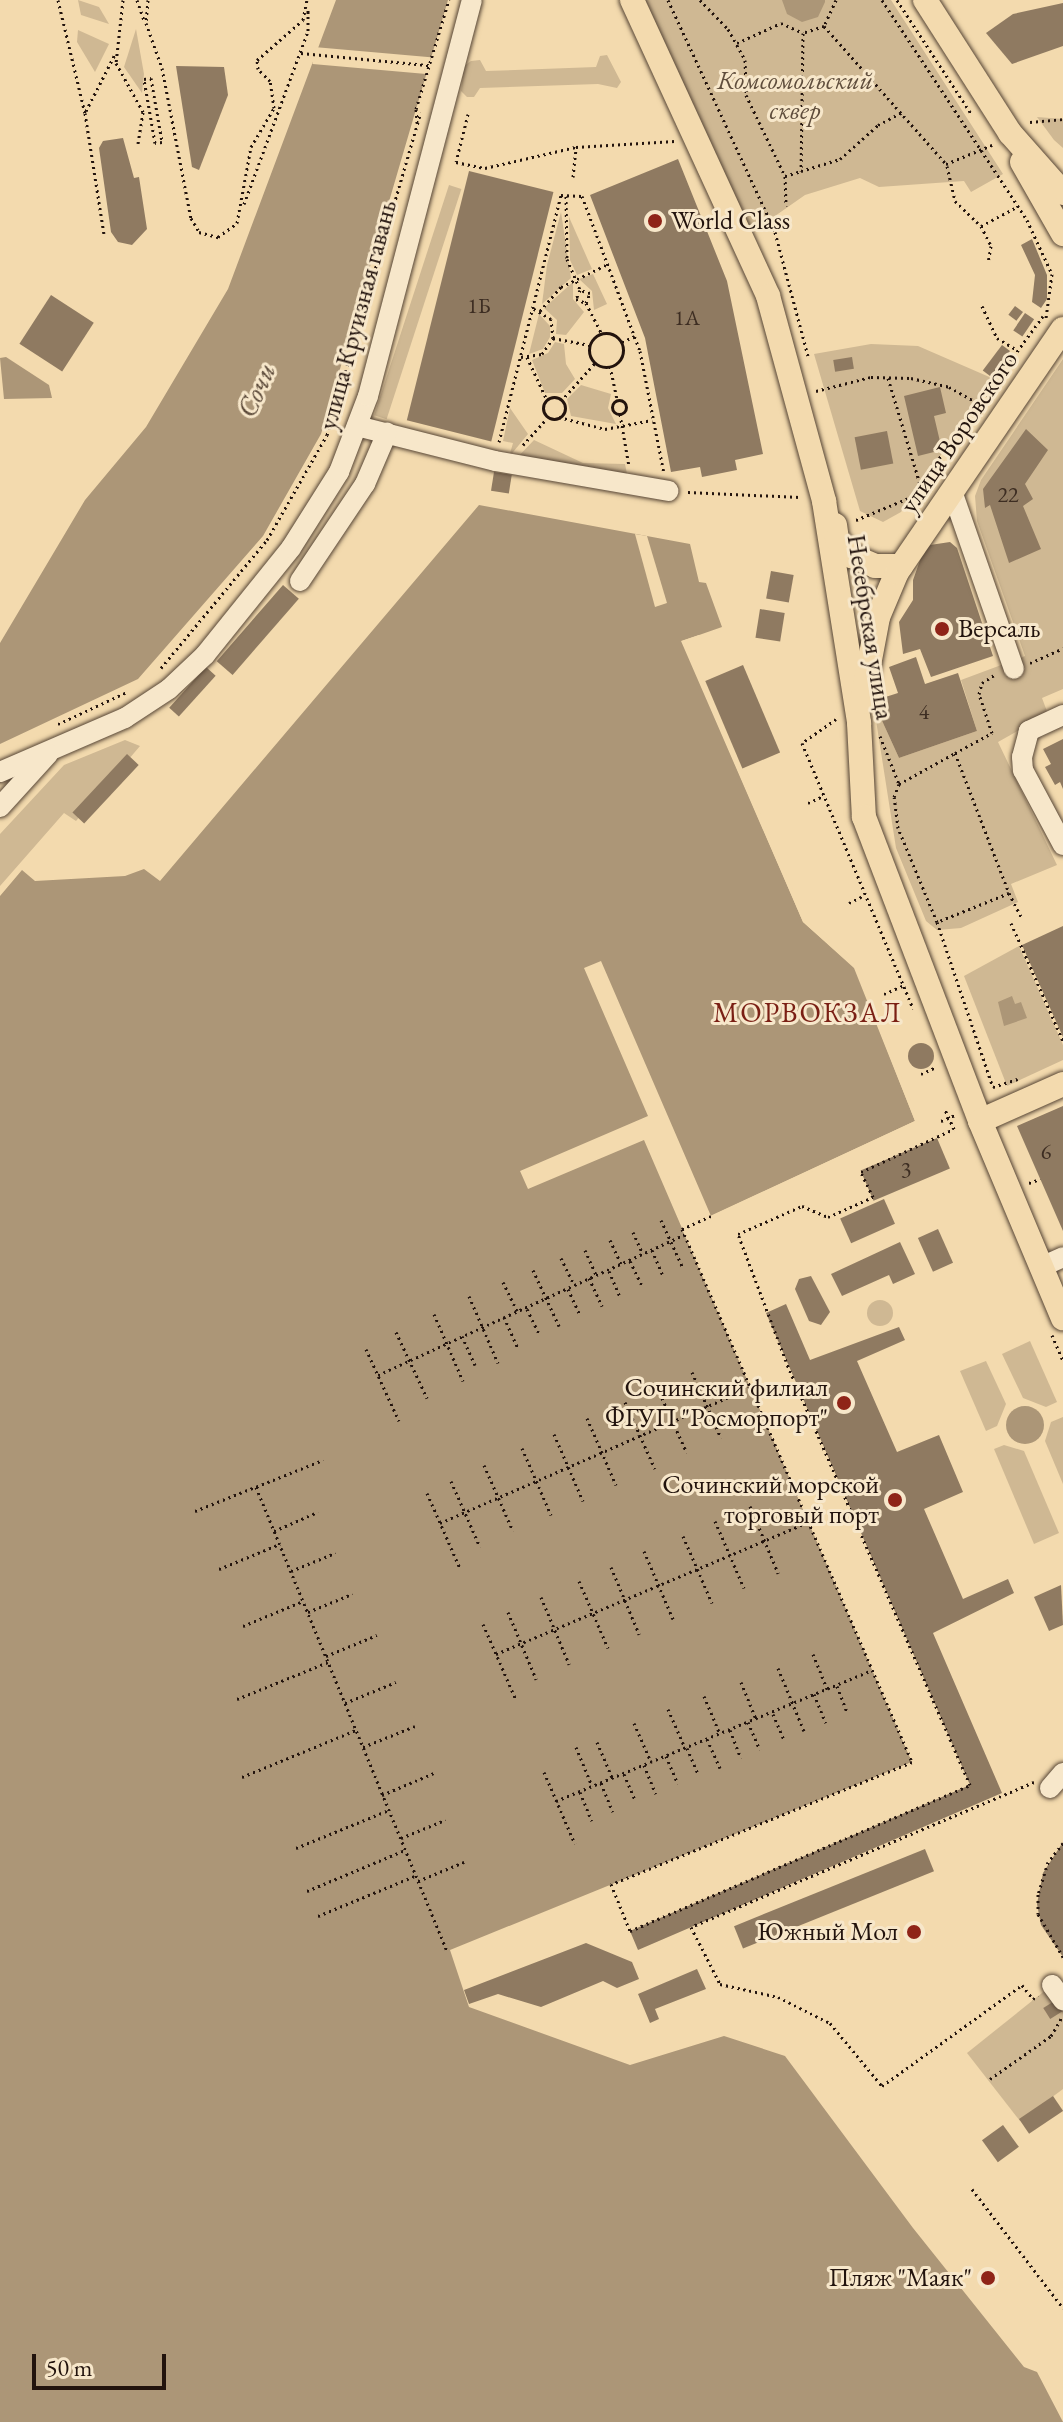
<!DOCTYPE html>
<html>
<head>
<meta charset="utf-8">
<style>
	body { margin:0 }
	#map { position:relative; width:1063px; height:2422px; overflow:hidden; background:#f3daae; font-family:"EB Garamond",serif }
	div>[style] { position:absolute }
	.green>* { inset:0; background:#cfb893; transform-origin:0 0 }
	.round { border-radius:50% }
	.water>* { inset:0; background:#ac9677 }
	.pier>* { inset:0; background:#f3daae; transform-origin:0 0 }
	.building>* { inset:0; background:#8f7a61; transform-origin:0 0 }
	.path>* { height:3px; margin-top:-1.5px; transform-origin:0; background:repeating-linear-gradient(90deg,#22130d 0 2px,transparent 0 6px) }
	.path>.ring { margin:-1.5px; padding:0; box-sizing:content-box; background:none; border:3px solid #22130d; border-radius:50% }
	.roads { filter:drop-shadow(0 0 2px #564535) drop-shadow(0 0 2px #564535) }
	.minor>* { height:20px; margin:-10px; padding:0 10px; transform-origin:10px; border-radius:10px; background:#f7e7ca }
	.major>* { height:24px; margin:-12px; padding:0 12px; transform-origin:12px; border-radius:12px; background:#f3daae }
	.dots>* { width:22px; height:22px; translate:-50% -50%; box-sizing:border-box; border:4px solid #f7e7ca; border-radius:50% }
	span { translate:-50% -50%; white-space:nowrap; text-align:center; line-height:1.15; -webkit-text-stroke:6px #f7e7ca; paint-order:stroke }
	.number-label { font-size:22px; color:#3d2d22 }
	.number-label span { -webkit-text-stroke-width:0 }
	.park-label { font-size:26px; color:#5f4d3c; font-style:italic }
	.poi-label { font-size:26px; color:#22130d }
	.left { translate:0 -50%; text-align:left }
	.right { translate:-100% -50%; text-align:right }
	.street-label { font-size:26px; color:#22130d }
	.water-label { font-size:28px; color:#594737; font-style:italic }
	.neighbourhood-label { font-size:28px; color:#7a1f14; letter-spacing:2px }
	.scale { position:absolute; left:32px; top:2354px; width:134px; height:36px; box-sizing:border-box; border:4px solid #22130d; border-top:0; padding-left:10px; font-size:24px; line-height:28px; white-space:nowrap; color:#22130d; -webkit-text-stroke:6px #f7e7ca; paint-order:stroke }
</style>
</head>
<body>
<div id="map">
	<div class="green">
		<div style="clip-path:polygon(78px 0,99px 7px,109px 24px,81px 15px)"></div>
		<div style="clip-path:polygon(642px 0,891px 0,1003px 174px,971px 192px,964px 181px,879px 187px,860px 178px,805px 195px,775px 216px,747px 226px)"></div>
		<div style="clip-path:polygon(136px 29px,144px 74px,142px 93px,124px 67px)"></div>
		<div style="clip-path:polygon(78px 30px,109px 44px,95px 72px,77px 42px)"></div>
		<div style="clip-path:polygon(607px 55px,621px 82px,617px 88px,598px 84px,480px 88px,474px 97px,467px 97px,461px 91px,464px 66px,471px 61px,480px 60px,486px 71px,596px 67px,600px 56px)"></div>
		<div style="clip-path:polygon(1037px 117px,1063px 119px,1063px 148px,1054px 140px)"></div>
		<div style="left:449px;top:185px;width:13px;height:242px;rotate:18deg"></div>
		<div style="clip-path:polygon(561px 212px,571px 278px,542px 304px,547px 265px)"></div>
		<div style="clip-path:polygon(569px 217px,592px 269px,577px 275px,570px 260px)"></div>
		<div style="clip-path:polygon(593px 274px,607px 304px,594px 310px,592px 291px,579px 279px)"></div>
		<div style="clip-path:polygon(573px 282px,573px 299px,584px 312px,566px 335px,556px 334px,557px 320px,544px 308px)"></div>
		<div style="clip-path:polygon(539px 314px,550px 326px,550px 337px,543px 349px,529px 354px)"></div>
		<div style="clip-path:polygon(555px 342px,564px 344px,566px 364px,575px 379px,562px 393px,545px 393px,532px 360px,548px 353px)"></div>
		<div style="clip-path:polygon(871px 344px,918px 346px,994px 379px,901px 512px,883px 522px,860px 511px,814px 354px)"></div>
		<div style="clip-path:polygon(1063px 359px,1063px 689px,1042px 698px,1048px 714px,998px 742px,1057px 865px,1011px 884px,1018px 902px,961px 928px,937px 930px,926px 921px,896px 848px,873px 701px,899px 758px,977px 731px,961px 680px,1025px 656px,977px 521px,975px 496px,981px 480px)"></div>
		<div style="clip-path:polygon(581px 385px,611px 394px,608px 408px,616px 424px,571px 416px,567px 399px)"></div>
		<div style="clip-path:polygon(510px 408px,528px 434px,509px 457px,513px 443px,503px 441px)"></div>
		<div style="clip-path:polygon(534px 440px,583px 463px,625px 464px,628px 479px,514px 461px)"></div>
		<div style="clip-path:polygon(125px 740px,140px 746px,76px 821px,64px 813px,0 886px,0 834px,64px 765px)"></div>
		<div style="clip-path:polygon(1019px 946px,1063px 1045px,1063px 1060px,1007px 1086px,964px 976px)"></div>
		<div class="round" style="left:867px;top:1300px;width:26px;height:26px"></div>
		<div style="clip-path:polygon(1030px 1341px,1057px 1402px,1046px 1407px,1023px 1398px,1002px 1354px)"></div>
		<div style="clip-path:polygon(986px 1361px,1006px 1404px,997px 1426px,986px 1431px,960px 1371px)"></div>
		<div style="clip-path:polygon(1063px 1417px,1063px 1484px,1045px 1441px,1051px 1422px)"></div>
		<div style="clip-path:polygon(1004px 1445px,1024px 1451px,1059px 1533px,1034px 1544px,994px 1449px)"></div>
		<div style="clip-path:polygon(1052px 1985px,1063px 1999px,1063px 2089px,1020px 2121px,967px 2053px)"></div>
	</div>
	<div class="water">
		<div style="clip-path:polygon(336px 0,448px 0,321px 434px,263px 536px,138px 679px,0 744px,0 643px,85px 500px,146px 427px,228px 289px)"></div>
		<div style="clip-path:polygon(782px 0,825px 0,825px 2px,818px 17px,802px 22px,787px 14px)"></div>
		<div style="clip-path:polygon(6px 357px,49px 385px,52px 398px,4px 399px,0 358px)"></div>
		<div style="clip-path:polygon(479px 505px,690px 544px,699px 582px,706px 583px,722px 627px,682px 641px,803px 922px,854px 968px,915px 1121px,682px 1229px,912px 1762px,450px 1950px,469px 2007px,630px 2065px,724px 2036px,785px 2056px,913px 2228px,1024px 2367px,1037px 2372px,1063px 2422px,0 2422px,0 896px,22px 870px,35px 881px,125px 876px,144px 869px,160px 881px)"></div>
		<div style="clip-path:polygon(1012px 996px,1015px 1004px,1021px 1002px,1027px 1018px,1004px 1026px,998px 1002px)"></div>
		<div class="round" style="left:1006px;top:1406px;width:38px;height:38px"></div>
	</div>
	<div class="pier">
		<div style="left:314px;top:47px;width:117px;height:17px;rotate:5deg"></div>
		<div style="clip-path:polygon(635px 534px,647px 536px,667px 603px,655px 607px)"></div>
		<div style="clip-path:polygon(699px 635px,702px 638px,687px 643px,806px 920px,858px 966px,919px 1121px,687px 1231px,916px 1763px,612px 1888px,912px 1762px,644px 1140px,528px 1189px,520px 1171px,648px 1116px,584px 968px,601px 961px,711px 1216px,915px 1121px,855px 968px,803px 922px,681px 641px)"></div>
	</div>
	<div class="building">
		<div style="clip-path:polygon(1063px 3px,1063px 46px,1012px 64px,986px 33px,1013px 14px)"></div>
		<div style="clip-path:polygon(176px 66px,224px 67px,228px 95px,199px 170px,192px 167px)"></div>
		<div style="clip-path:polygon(123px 138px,134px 178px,139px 177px,147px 229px,132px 245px,118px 242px,111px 232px,99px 148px,103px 141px)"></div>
		<div style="clip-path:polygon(678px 159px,727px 281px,763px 454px,735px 460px,737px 470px,702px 477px,700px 467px,671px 472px,645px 338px,590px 195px)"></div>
		<div style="left:469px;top:171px;width:87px;height:257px;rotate:14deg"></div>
		<div style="clip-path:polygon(1032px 239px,1047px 275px,1047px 299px,1041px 308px,1032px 302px,1035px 275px,1021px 245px)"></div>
		<div style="left:51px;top:295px;width:51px;height:58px;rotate:33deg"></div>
		<div style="left:1015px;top:306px;width:10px;height:11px;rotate:37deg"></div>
		<div style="left:1025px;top:313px;width:11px;height:21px;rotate:34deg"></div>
		<div style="left:1002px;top:345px;width:10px;height:32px;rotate:37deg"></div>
		<div style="left:852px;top:357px;width:12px;height:19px;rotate:81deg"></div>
		<div style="clip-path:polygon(940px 387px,946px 413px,934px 416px,942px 450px,918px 456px,904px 396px)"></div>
		<div style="clip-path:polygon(1026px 429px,1048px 450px,1025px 484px,1033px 499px,1023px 506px,1041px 549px,1009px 563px,990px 505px,985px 508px,983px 489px)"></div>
		<div style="left:887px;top:431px;width:33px;height:33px;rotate:79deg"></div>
		<div style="left:494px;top:472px;width:18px;height:19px;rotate:9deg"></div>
		<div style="clip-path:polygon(950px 542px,957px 548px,993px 656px,931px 677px,920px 649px,903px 654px,899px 622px,913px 600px,913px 580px,923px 552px,930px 545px)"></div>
		<div style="left:771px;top:571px;width:23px;height:28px;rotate:10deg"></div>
		<div style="left:283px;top:585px;width:21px;height:101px;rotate:41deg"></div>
		<div style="left:760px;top:609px;width:25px;height:29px;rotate:9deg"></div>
		<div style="clip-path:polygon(916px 657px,925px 684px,958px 673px,977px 731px,899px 758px,873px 701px,898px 693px,889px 667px)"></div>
		<div style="left:743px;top:665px;width:95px;height:41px;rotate:67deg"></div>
		<div style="left:206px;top:667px;width:13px;height:55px;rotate:42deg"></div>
		<div style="clip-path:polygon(1063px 739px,1063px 789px,1060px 782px,1055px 785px,1045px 767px,1051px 764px,1043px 749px)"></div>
		<div style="left:127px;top:754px;width:16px;height:80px;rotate:43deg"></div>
		<div style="clip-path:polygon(1063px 926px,1063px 1037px,1022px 945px)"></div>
		<div class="round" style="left:908px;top:1043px;width:26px;height:26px"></div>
		<div style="clip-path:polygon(1063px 1106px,1063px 1231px,1017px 1126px)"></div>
		<div style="left:937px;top:1138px;width:33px;height:83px;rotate:67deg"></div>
		<div style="left:884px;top:1199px;width:27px;height:48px;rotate:66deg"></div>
		<div style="left:938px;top:1229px;width:37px;height:22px;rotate:66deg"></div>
		<div style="clip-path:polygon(900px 1242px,915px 1274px,893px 1284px,889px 1275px,842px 1296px,831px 1274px)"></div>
		<div style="clip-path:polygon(811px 1276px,830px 1312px,821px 1325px,809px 1321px,795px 1289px,799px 1279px)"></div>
		<div style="clip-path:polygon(786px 1304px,810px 1360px,899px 1327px,905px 1340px,857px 1361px,897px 1452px,939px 1435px,963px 1492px,924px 1509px,963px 1599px,1008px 1579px,1014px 1593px,933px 1633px,1002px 1793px,638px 1950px,630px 1931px,970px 1785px,766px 1313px)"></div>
		<div style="clip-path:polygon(1061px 1585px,1063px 1625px,1049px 1631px,1034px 1597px)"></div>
		<div style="clip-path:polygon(1063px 1842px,1063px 1957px,1041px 1925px,1037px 1904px,1043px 1873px)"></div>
		<div style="left:925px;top:1849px;width:24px;height:206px;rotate:68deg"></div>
		<div style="clip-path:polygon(586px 1943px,632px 1962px,639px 1979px,617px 1988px,603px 1981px,541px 2007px,498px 1994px,469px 2004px,464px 1990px)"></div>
		<div style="clip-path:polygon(697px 1969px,706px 1989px,655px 2009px,659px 2019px,650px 2023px,638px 1994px)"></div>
		<div style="left:1056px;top:2000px;width:13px;height:15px;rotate:58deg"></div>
		<div style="left:1053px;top:2096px;width:18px;height:41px;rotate:56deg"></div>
		<div style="left:1003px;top:2125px;width:27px;height:26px;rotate:54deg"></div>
	</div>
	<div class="path">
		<div style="left:58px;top:0;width:116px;rotate:76.6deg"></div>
		<div style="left:85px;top:113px;width:122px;rotate:81.1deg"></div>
		<div style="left:123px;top:0;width:63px;rotate:96.3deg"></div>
		<div style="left:116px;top:63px;width:56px;rotate:61.1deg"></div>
		<div style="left:143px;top:112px;width:32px;rotate:99deg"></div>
		<div style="left:137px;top:0;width:21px;rotate:71deg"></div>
		<div style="left:148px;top:0;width:23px;rotate:95deg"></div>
		<div style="left:146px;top:23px;width:48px;rotate:70.4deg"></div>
		<div style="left:162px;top:68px;width:153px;rotate:79.1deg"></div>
		<div style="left:191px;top:218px;width:16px;rotate:60deg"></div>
		<div style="left:199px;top:232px;width:20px;rotate:15deg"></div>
		<div style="left:218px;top:237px;width:24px;rotate:-36deg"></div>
		<div style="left:237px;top:223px;width:77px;rotate:-79.6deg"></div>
		<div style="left:251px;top:147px;width:45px;rotate:-59.5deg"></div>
		<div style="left:274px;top:108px;width:27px;rotate:-98deg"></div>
		<div style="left:270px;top:81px;width:17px;rotate:-135deg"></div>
		<div style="left:258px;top:69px;width:9px;rotate:-96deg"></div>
		<div style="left:257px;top:60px;width:61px;rotate:-41deg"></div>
		<div style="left:303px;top:20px;width:20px;rotate:-79deg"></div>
		<div style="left:668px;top:0;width:255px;rotate:65.2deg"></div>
		<div style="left:775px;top:232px;width:128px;rotate:75.1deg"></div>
		<div style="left:700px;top:0;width:40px;rotate:46deg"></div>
		<div style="left:728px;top:29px;width:35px;rotate:61deg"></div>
		<div style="left:745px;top:60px;width:35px;rotate:88deg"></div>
		<div style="left:746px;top:95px;width:90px;rotate:64.3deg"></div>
		<div style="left:785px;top:176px;width:17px;rotate:-17deg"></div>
		<div style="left:836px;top:0;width:29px;rotate:115deg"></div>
		<div style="left:824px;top:26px;width:184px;rotate:48.5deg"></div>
		<div style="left:946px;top:164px;width:50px;rotate:-22.4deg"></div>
		<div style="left:882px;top:0;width:263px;rotate:56.6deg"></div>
		<div style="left:1027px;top:220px;width:60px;rotate:65.2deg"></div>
		<div style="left:1052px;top:274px;width:44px;rotate:97.8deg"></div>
		<div style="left:897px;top:0;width:137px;rotate:56.9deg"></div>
		<div style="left:824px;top:26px;width:22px;rotate:162deg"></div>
		<div style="left:803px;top:33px;width:138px;rotate:90.8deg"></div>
		<div style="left:801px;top:171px;width:41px;rotate:-17.1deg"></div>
		<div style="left:840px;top:159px;width:51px;rotate:-41.8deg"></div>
		<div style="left:878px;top:125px;width:27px;rotate:-28deg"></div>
		<div style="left:737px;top:43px;width:48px;rotate:-24.4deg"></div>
		<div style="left:781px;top:23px;width:24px;rotate:24deg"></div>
		<div style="left:301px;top:53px;width:129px;rotate:5.4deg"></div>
		<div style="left:151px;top:78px;width:65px;rotate:80.2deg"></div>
		<div style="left:162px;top:142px;width:7px;rotate:172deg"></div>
		<div style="left:155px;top:143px;width:65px;rotate:-99.8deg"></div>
		<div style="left:144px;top:79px;width:7px;rotate:-8deg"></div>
		<div style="left:86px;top:111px;width:64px;rotate:-63deg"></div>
		<div style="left:468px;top:114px;width:49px;rotate:104deg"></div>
		<div style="left:456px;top:162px;width:30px;rotate:12deg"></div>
		<div style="left:485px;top:168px;width:93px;rotate:-13deg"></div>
		<div style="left:576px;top:147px;width:99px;rotate:-3.5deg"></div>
		<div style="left:1030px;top:122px;width:33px;rotate:-5deg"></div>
		<div style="left:417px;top:123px;width:14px;rotate:-94deg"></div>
		<div style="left:416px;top:109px;width:114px;rotate:-73.2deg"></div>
		<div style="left:947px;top:166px;width:36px;rotate:77deg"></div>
		<div style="left:955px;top:201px;width:36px;rotate:44deg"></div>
		<div style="left:981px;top:226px;width:22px;rotate:63deg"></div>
		<div style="left:991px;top:246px;width:17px;rotate:100deg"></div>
		<div style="left:785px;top:176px;width:30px;rotate:88deg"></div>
		<div style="left:573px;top:177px;width:30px;rotate:-84deg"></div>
		<div style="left:566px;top:196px;width:63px;rotate:89.1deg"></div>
		<div style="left:567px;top:259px;width:34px;rotate:67deg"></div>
		<div style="left:244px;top:204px;width:184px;rotate:-69.7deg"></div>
		<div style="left:308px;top:31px;width:23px;rotate:-90deg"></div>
		<div style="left:981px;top:226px;width:40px;rotate:-28deg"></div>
		<div style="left:586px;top:303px;width:11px;rotate:-68deg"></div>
		<div style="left:590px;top:293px;width:10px;rotate:-163deg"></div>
		<div style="left:580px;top:290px;width:10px;rotate:114deg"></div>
		<div style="left:576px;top:299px;width:11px;rotate:22deg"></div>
		<div style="left:586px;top:303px;width:34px;rotate:63deg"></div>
		<div style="left:982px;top:306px;width:35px;rotate:65deg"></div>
		<div style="left:997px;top:338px;width:21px;rotate:31deg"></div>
		<div style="left:540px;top:311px;width:32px;rotate:-49deg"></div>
		<div style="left:561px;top:287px;width:52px;rotate:-26.1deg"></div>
		<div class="ring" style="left:589px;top:333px;width:31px;height:31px"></div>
		<div style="left:553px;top:338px;width:37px;rotate:11deg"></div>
		<div style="left:622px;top:342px;width:14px;rotate:-25deg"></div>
		<div style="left:521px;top:357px;width:21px;rotate:-8deg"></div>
		<div style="left:542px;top:354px;width:19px;rotate:-55deg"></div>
		<div style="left:553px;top:338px;width:19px;rotate:-96deg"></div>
		<div style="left:551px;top:319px;width:21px;rotate:-149deg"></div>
		<div style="left:527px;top:357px;width:47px;rotate:65.1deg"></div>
		<div style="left:610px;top:366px;width:35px;rotate:78deg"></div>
		<div style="left:888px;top:378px;width:111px;rotate:73.2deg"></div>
		<div style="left:816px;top:391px;width:57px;rotate:-14.3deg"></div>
		<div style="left:871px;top:377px;width:40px;rotate:1.4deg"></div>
		<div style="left:911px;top:378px;width:39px;rotate:13deg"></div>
		<div style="left:949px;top:387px;width:31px;rotate:29deg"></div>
		<div class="ring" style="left:543px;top:397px;width:19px;height:19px"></div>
		<div class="ring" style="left:612px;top:400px;width:11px;height:11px"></div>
		<div style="left:561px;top:401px;width:51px;rotate:-48.2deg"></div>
		<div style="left:620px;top:414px;width:53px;rotate:80.2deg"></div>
		<div style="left:559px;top:417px;width:48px;rotate:14.6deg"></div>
		<div style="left:605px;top:429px;width:48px;rotate:-10.8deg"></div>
		<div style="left:499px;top:442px;width:255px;rotate:-75.9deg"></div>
		<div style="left:561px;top:195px;width:21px;rotate:3deg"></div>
		<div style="left:582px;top:196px;width:165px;rotate:69.5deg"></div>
		<div style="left:640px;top:351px;width:124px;rotate:78.9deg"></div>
		<div style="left:523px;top:445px;width:36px;rotate:-48deg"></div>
		<div style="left:688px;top:492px;width:112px;rotate:2.6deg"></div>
		<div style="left:856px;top:520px;width:60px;rotate:-22.7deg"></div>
		<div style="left:911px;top:497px;width:224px;rotate:-53.9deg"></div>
		<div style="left:1030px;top:663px;width:36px;rotate:-24deg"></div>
		<div style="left:161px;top:668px;width:166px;rotate:-50.4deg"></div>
		<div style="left:267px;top:540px;width:121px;rotate:-60.3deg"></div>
		<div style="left:327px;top:435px;width:336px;rotate:-73.8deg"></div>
		<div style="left:836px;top:719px;width:42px;rotate:144.8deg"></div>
		<div style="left:802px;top:743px;width:288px;rotate:67.3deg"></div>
		<div style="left:58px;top:724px;width:76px;rotate:-24.9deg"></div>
		<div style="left:880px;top:736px;width:52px;rotate:68.4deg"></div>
		<div style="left:955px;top:753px;width:150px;rotate:68.9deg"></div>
		<div style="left:1009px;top:893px;width:78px;rotate:158.1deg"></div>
		<div style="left:937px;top:922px;width:102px;rotate:-112.5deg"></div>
		<div style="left:898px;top:828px;width:31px;rotate:-97deg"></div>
		<div style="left:894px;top:797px;width:14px;rotate:-69deg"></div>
		<div style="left:899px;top:784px;width:64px;rotate:-29deg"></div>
		<div style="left:955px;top:753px;width:42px;rotate:-28.4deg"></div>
		<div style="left:992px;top:733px;width:41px;rotate:-108.4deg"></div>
		<div style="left:979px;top:694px;width:11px;rotate:-75deg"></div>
		<div style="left:982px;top:683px;width:17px;rotate:-33deg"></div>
		<div style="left:808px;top:803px;width:17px;rotate:-25deg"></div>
		<div style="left:1009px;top:893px;width:28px;rotate:63deg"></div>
		<div style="left:849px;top:903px;width:16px;rotate:-27deg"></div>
		<div style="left:937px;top:922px;width:174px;rotate:71.3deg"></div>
		<div style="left:993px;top:1087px;width:26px;rotate:-18deg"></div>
		<div style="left:1011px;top:923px;width:129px;rotate:66.2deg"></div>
		<div style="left:884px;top:994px;width:20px;rotate:-24deg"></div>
		<div style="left:921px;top:1074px;width:17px;rotate:-25deg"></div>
		<div style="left:941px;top:1121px;width:15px;rotate:-23deg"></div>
		<div style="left:1029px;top:1183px;width:12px;rotate:-20deg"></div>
		<div style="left:711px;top:1216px;width:32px;rotate:156deg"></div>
		<div style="left:682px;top:1229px;width:581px;rotate:66.66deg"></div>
		<div style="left:912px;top:1762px;width:325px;rotate:157.9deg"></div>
		<div style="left:611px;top:1884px;width:51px;rotate:68deg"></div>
		<div style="left:630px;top:1931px;width:370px;rotate:-23.2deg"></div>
		<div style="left:970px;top:1785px;width:462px;rotate:-113.5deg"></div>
		<div style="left:786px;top:1361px;width:136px;rotate:-110.7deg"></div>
		<div style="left:738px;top:1234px;width:70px;rotate:-23.6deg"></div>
		<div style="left:802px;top:1206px;width:28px;rotate:23deg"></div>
		<div style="left:828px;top:1217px;width:49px;rotate:-24deg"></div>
		<div style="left:873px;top:1197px;width:28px;rotate:-116deg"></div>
		<div style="left:861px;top:1172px;width:102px;rotate:-24.8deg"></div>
		<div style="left:954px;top:1129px;width:21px;rotate:-115deg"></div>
		<div style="left:661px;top:1220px;width:53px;rotate:65.4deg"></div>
		<div style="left:633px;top:1232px;width:24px;rotate:66deg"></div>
		<div style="left:610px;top:1240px;width:26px;rotate:65deg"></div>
		<div style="left:585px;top:1250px;width:27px;rotate:66deg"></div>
		<div style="left:652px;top:1250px;width:28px;rotate:67deg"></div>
		<div style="left:561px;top:1258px;width:30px;rotate:64deg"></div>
		<div style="left:630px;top:1261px;width:28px;rotate:64deg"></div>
		<div style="left:533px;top:1270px;width:62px;rotate:65.1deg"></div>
		<div style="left:609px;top:1271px;width:28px;rotate:67deg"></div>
		<div style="left:589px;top:1278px;width:31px;rotate:65deg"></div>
		<div style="left:503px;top:1282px;width:32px;rotate:64deg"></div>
		<div style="left:568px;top:1289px;width:29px;rotate:65deg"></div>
		<div style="left:469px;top:1296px;width:73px;rotate:66.6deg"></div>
		<div style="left:527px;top:1309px;width:28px;rotate:64deg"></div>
		<div style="left:434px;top:1314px;width:73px;rotate:66.6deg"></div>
		<div style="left:504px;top:1317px;width:34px;rotate:66deg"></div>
		<div style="left:396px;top:1332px;width:73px;rotate:64.8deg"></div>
		<div style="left:1052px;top:1335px;width:28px;rotate:67deg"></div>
		<div style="left:462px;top:1336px;width:32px;rotate:66deg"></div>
		<div style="left:366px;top:1349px;width:79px;rotate:65.4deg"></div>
		<div style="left:692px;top:1372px;width:72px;rotate:66.3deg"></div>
		<div style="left:378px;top:1375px;width:337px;rotate:-24.6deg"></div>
		<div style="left:657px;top:1387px;width:72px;rotate:65.6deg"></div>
		<div style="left:625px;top:1402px;width:73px;rotate:65.9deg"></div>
		<div style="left:587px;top:1418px;width:73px;rotate:66.6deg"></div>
		<div style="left:554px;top:1434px;width:73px;rotate:66.6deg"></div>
		<div style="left:522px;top:1448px;width:73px;rotate:66.6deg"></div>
		<div style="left:484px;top:1465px;width:72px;rotate:66.3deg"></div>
		<div style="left:451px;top:1481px;width:72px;rotate:66.3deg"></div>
		<div style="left:256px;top:1487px;width:502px;rotate:67.63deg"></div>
		<div style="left:427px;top:1493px;width:82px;rotate:66.3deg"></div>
		<div style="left:750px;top:1506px;width:73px;rotate:67.3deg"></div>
		<div style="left:195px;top:1511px;width:138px;rotate:-21.7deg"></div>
		<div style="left:715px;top:1521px;width:73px;rotate:66.6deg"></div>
		<div style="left:440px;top:1523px;width:339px;rotate:-23.6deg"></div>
		<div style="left:274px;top:1531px;width:48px;rotate:-23.4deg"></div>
		<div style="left:683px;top:1536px;width:73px;rotate:66.6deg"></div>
		<div style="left:644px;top:1551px;width:74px;rotate:66.9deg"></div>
		<div style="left:611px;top:1567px;width:73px;rotate:67.3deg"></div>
		<div style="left:219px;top:1569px;width:66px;rotate:-22.3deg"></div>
		<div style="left:291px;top:1571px;width:48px;rotate:-22.2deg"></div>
		<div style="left:579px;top:1581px;width:73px;rotate:66.6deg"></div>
		<div style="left:541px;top:1597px;width:73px;rotate:67.3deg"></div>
		<div style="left:308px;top:1612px;width:48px;rotate:-22.2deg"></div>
		<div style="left:508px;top:1612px;width:73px;rotate:67.3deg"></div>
		<div style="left:483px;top:1624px;width:83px;rotate:66.5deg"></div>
		<div style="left:243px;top:1626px;width:65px;rotate:-22.6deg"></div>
		<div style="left:496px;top:1654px;width:339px;rotate:-22.9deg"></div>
		<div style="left:813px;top:1654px;width:38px;rotate:68deg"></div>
		<div style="left:326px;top:1656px;width:55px;rotate:-22.4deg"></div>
		<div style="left:778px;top:1668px;width:68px;rotate:67.6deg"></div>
		<div style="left:741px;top:1682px;width:40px;rotate:68deg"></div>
		<div style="left:837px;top:1686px;width:28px;rotate:69deg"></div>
		<div style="left:814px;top:1694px;width:31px;rotate:68deg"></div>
		<div style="left:704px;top:1696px;width:41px;rotate:67.2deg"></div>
		<div style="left:237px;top:1699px;width:98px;rotate:-22.1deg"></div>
		<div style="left:345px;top:1703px;width:55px;rotate:-22.4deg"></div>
		<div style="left:668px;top:1709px;width:43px;rotate:66.4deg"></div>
		<div style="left:773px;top:1714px;width:28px;rotate:67deg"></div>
		<div style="left:748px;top:1722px;width:30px;rotate:67deg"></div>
		<div style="left:634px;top:1723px;width:43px;rotate:66.4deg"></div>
		<div style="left:730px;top:1730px;width:30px;rotate:69deg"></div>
		<div style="left:707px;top:1739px;width:32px;rotate:66deg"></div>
		<div style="left:597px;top:1742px;width:39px;rotate:67deg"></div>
		<div style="left:363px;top:1747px;width:56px;rotate:-22deg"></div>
		<div style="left:576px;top:1747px;width:42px;rotate:67.7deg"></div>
		<div style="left:687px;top:1748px;width:28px;rotate:67deg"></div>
		<div style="left:666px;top:1756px;width:30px;rotate:67deg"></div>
		<div style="left:644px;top:1765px;width:31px;rotate:68deg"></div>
		<div style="left:544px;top:1772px;width:78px;rotate:66.7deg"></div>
		<div style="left:624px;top:1774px;width:28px;rotate:67deg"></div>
		<div style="left:242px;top:1777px;width:123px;rotate:-22.4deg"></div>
		<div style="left:1034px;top:1782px;width:372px;rotate:157.1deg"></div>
		<div style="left:691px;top:1927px;width:64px;rotate:63deg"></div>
		<div style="left:720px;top:1984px;width:59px;rotate:12.6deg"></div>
		<div style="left:778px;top:1997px;width:58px;rotate:26.6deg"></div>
		<div style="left:830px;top:2023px;width:82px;rotate:50.5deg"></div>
		<div style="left:882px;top:2086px;width:173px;rotate:-35.8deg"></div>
		<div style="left:1022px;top:1985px;width:18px;rotate:52deg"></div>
		<div style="left:1033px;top:1999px;width:6px;rotate:-31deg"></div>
		<div style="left:601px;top:1783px;width:31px;rotate:68deg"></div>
		<div style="left:580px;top:1792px;width:31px;rotate:68deg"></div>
		<div style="left:382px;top:1795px;width:56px;rotate:-22.9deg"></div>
		<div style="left:556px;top:1801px;width:342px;rotate:-22.5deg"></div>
		<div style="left:401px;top:1838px;width:48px;rotate:-22.2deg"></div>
		<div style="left:1063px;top:1843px;width:24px;rotate:128deg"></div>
		<div style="left:1048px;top:1862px;width:34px;rotate:107deg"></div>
		<div style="left:1038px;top:1894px;width:20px;rotate:90deg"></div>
		<div style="left:1038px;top:1914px;width:50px;rotate:59.8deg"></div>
		<div style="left:296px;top:1848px;width:100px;rotate:-22.2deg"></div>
		<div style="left:418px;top:1881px;width:50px;rotate:-22.4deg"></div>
		<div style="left:307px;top:1891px;width:106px;rotate:-22.7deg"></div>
		<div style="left:318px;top:1916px;width:105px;rotate:-22.4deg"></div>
		<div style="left:990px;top:2079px;width:75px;rotate:-35.2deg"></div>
		<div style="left:1051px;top:2036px;width:22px;rotate:-60deg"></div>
		<div style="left:972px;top:2189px;width:150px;rotate:52.6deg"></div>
	</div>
	<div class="roads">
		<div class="minor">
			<div style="left:357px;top:426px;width:142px;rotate:14.2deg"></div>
			<div style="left:495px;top:461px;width:176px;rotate:9.8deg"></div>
			<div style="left:953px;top:494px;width:185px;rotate:70.8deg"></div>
			<div style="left:300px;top:581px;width:117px;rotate:-56.2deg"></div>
			<div style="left:365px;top:484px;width:56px;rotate:-66.7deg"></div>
			<div style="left:1063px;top:715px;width:38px;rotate:155deg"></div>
			<div style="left:1029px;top:731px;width:27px;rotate:105deg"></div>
			<div style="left:1022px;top:757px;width:13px;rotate:86deg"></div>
			<div style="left:1023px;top:770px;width:85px;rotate:61.9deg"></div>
			<div style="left:0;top:772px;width:136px;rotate:-23.4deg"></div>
			<div style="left:125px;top:718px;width:53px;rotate:-33.4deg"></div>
			<div style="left:169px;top:689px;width:50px;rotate:-43.4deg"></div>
			<div style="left:205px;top:655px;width:137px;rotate:-51.2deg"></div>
			<div style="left:291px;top:548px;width:90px;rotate:-57.7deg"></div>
			<div style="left:339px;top:472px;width:81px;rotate:-69.1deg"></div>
			<div style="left:368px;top:396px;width:409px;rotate:-75.3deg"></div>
			<div style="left:0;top:807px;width:72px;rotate:-47.8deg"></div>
			<div style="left:1041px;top:1267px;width:24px;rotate:-24deg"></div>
			<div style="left:1050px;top:1788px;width:20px;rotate:-49deg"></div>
			<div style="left:1052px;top:1985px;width:19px;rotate:54deg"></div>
		</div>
		<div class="major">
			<div style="left:632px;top:0;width:326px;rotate:65.3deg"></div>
			<div style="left:768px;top:296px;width:213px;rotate:74.7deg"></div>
			<div style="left:824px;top:501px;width:225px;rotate:81deg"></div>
			<div style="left:859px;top:723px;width:94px;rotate:87deg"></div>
			<div style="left:864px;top:817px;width:325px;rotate:69.1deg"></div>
			<div style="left:980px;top:1121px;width:214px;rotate:67.2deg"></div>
			<div style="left:925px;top:0;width:158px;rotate:57.4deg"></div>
			<div style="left:1010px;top:133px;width:80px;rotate:48.5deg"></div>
			<div style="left:1022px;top:162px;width:83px;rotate:60.3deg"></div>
			<div style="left:835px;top:525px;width:14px;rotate:82deg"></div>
			<div style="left:837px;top:539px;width:23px;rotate:49deg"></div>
			<div style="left:852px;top:556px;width:25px;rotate:23deg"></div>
			<div style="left:875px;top:566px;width:26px"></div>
			<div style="left:862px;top:702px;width:86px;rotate:-79.3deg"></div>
			<div style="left:878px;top:617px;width:49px;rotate:-67.1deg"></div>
			<div style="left:897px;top:572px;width:294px;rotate:-55.7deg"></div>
			<div style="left:980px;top:1121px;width:91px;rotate:-24deg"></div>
		</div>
	</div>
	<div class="dots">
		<div style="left:655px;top:221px;background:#8f2418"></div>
		<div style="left:942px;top:629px;background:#8f2418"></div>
		<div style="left:844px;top:1403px;background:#8f2418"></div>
		<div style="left:895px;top:1500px;background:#8f2418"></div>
		<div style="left:914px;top:1932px;background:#8f2418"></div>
		<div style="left:988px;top:2278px;background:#8f2418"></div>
	</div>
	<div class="number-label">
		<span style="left:479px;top:306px">1Б</span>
		<span style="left:687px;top:318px">1А</span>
		<span style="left:1008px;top:495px">22</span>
		<span style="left:924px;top:712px">4</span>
		<span style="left:1046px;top:1152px">6</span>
		<span style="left:906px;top:1170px">3</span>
	</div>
	<div class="park-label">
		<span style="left:795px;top:96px">Комсомольский<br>сквер</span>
	</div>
	<div class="poi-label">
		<span class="left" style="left:671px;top:221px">World Class</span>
		<span class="left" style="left:958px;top:629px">Версаль</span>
		<span class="right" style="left:828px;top:1403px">Сочинский филиал<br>ФГУП "Росморпорт"</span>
		<span class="right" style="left:879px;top:1500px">Сочинский морской<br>торговый порт</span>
		<span class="right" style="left:898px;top:1932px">Южный Мол</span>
		<span class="right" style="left:972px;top:2278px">Пляж "Маяк"</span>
	</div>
	<div class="street-label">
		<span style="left:358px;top:315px;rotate:-75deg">улица Круизная гавань</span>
		<span style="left:959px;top:432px;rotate:-56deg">улица Воровского</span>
		<span style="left:870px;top:627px;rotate:81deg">Несебрская улица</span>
	</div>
	<div class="water-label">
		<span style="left:256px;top:390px;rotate:-66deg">Сочи</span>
	</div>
	<div class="neighbourhood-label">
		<span style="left:808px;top:1012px">МОРВОКЗАЛ</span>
	</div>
	<div class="scale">50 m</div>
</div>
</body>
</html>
